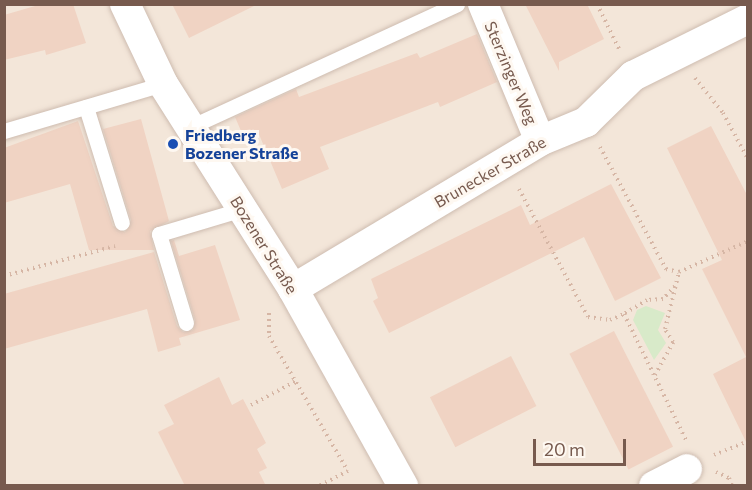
<!DOCTYPE html>
<html>
<head>
<meta charset="utf-8">
<style>
	body { margin:0 }
	#map { position:relative; width:752px; height:490px; overflow:hidden; background:#fcf4ea; font-family:Commissioner,sans-serif }
	div>[style] { position:absolute }
	.residential>* { inset:0; background:#f3e6d9; transform-origin:0 0 }
	.green>* { inset:0; background:#d8eac9 }
	.building>* { inset:0; background:#f0d3c3; transform-origin:0 0 }
	.path>* { height:4px; margin-top:-2px; transform-origin:0; background:repeating-linear-gradient(90deg,#d6b6a5 0 1.5px,transparent 0 6px) }
	.roads { filter:drop-shadow(0 0 2px #cebcb0) drop-shadow(0 0 2px #cebcb0) }
	.lane>* { height:15px; margin:-7.5px; padding:0 7.5px; transform-origin:7.5px; border-radius:7.5px; background:#fff }
	.street>* { height:30px; margin:-15px; padding:0 15px; transform-origin:15px; border-radius:15px; background:#fff }
	.dots>* { width:16px; height:16px; translate:-50% -50%; box-sizing:border-box; border:3px solid #fef8f1; border-radius:50% }
	span { translate:-50% -50%; white-space:nowrap; text-align:center; line-height:1.15; -webkit-text-stroke:6px #fef8f1; paint-order:stroke }
	.street-label { font-size:16px; color:#775a4e }
	.transit-label { font-size:16px; color:#164399; font-weight:700 }
	.left { translate:0 -50%; text-align:left }
	.frame { position:absolute; inset:0; border:6px solid #775a4e; pointer-events:none }
	.scale { position:absolute; left:533px; top:439px; width:93px; height:27px; box-sizing:border-box; border:3px solid #775a4e; border-top:0; padding-left:8px; font-size:18px; line-height:21px; white-space:nowrap; color:#775a4e; -webkit-text-stroke:4px #fef8f1; paint-order:stroke }
</style>
</head>
<body>
<div id="map">
	<div class="residential">
		<div style="left:5px;top:5px;width:742px;height:480px"></div>
	</div>
	<div class="green">
		<div style="clip-path:polygon(646px 306px,665px 313px,658px 330px,666px 343px,654px 360px,633px 320px,637px 310px)"></div>
	</div>
	<div class="building">
		<div style="clip-path:polygon(42px 4px,73px 4px,86px 43px,46px 55px,45px 50px,4px 60px,4px 15px)"></div>
		<div style="clip-path:polygon(172px 4px,258px 4px,189px 38px)"></div>
		<div style="clip-path:polygon(525px 4px,587px 4px,604px 39px,559px 62px,559px 71px)"></div>
		<div style="clip-path:polygon(477px 34px,497px 82px,440px 107px,438px 102px,320px 147px,329px 169px,282px 189px,258px 132px,244px 138px,235px 117px,296px 89px,299px 97px,417px 53px,420px 58px)"></div>
		<div style="clip-path:polygon(141px 119px,169px 221px,150px 231px,154px 250px,89px 250px,70px 184px,4px 203px,4px 148px,78px 121px,113px 226px,125px 232px,131px 220px,103px 129px)"></div>
		<div style="clip-path:polygon(711px 126px,747px 195px,747px 444px,713px 374px,746px 357px,702px 269px,722px 260px,667px 148px)"></div>
		<div style="clip-path:polygon(611px 184px,661px 278px,615px 301px,584px 237px,389px 333px,373px 301px,378px 298px,371px 279px,521px 205px,530px 225px)"></div>
		<div style="clip-path:polygon(174px 240px,179px 256px,215px 245px,240px 320px,179px 338px,181px 345px,158px 352px,147px 309px,4px 349px,4px 294px,154px 252px,177px 326px,183px 332px,193px 330px,195px 320px,171px 241px)"></div>
		<div style="left:614px;top:331px;width:130px;height:50px;rotate:63deg"></div>
		<div style="left:511px;top:356px;width:56px;height:91px;rotate:63deg"></div>
		<div style="clip-path:polygon(219px 377px,232px 405px,243px 399px,266px 443px,257px 449px,267px 468px,259px 472px,266px 486px,185px 486px,158px 432px,174px 424px,164px 405px)"></div>
	</div>
	<div class="path">
		<div style="left:597px;top:4px;width:50px;rotate:63.9deg"></div>
		<div style="left:695px;top:78px;width:45px;rotate:51.3deg"></div>
		<div style="left:723px;top:113px;width:52px;rotate:61.5deg"></div>
		<div style="left:600px;top:147px;width:139px;rotate:61.6deg"></div>
		<div style="left:666px;top:269px;width:13px;rotate:13deg"></div>
		<div style="left:679px;top:272px;width:76px;rotate:-24.2deg"></div>
		<div style="left:519px;top:189px;width:145px;rotate:61.7deg"></div>
		<div style="left:588px;top:317px;width:22px;rotate:8deg"></div>
		<div style="left:610px;top:320px;width:15px;rotate:-23deg"></div>
		<div style="left:4px;top:276px;width:115px;rotate:-15.1deg"></div>
		<div style="left:675px;top:286px;width:18px;rotate:133deg"></div>
		<div style="left:663px;top:299px;width:16px;rotate:176deg"></div>
		<div style="left:647px;top:300px;width:27px;rotate:149deg"></div>
		<div style="left:624px;top:314px;width:140px;rotate:63.8deg"></div>
		<div style="left:269px;top:313px;width:23px;rotate:90deg"></div>
		<div style="left:269px;top:336px;width:156px;rotate:59.7deg"></div>
		<div style="left:348px;top:471px;width:34px;rotate:153deg"></div>
		<div style="left:655px;top:375px;width:38px;rotate:-61deg"></div>
		<div style="left:673px;top:342px;width:15px;rotate:-122deg"></div>
		<div style="left:665px;top:329px;width:59px;rotate:-76.2deg"></div>
		<div style="left:251px;top:405px;width:51px;rotate:-28.1deg"></div>
		<div style="left:714px;top:455px;width:37px;rotate:-22deg"></div>
		<div style="left:716px;top:472px;width:14px;rotate:25deg"></div>
		<div style="left:729px;top:478px;width:9px;rotate:69deg"></div>
	</div>
	<div class="roads">
		<div class="lane">
			<div style="left:86px;top:107px;width:121px;rotate:72.8deg"></div>
			<div style="left:190px;top:127px;width:294px;rotate:-24.7deg"></div>
			<div style="left:4px;top:131px;width:166px;rotate:-16.5deg"></div>
			<div style="left:186px;top:323px;width:93px;rotate:-106.9deg"></div>
			<div style="left:159px;top:234px;width:88px;rotate:-16.6deg"></div>
		</div>
		<div class="street">
			<div style="left:125px;top:4px;width:89px;rotate:64.6deg"></div>
			<div style="left:163px;top:84px;width:243px;rotate:57.6deg"></div>
			<div style="left:293px;top:289px;width:226px;rotate:60.8deg"></div>
			<div style="left:483px;top:4px;width:148px;rotate:67.4deg"></div>
			<div style="left:293px;top:289px;width:288px;rotate:-30.9deg"></div>
			<div style="left:540px;top:141px;width:50px;rotate:-22.4deg"></div>
			<div style="left:586px;top:122px;width:66px;rotate:-44.4deg"></div>
			<div style="left:633px;top:76px;width:128px;rotate:-26.4deg"></div>
			<div style="left:654px;top:486px;width:37px;rotate:-27deg"></div>
		</div>
	</div>
	<div class="dots">
		<div style="left:173px;top:144px;background:#1a4fb4"></div>
	</div>
	<div class="street-label">
		<span style="left:511px;top:73px;rotate:67deg">Sterzinger Weg</span>
		<span style="left:490px;top:172px;rotate:-30deg">Brunecker Straße</span>
		<span style="left:264px;top:245px;rotate:58deg">Bozener Straße</span>
	</div>
	<div class="transit-label">
		<span class="left" style="left:185px;top:144px">Friedberg<br>Bozener Straße</span>
	</div>
	<div class="frame"></div>
	<div class="scale">20 m</div>
</div>
</body>
</html>
